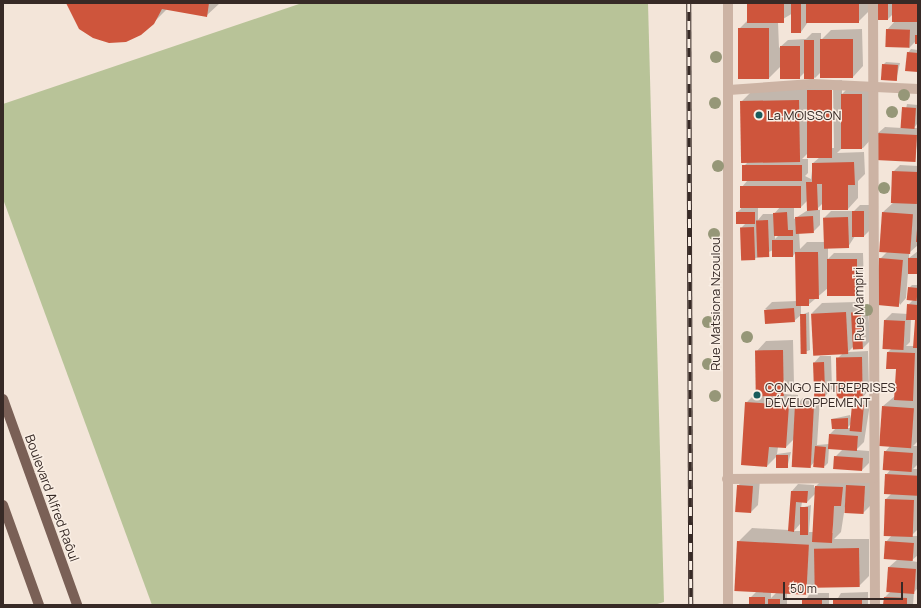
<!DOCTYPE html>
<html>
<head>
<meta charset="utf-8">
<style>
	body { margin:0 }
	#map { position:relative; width:921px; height:608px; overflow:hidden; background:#f3e5d9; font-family:Manrope,sans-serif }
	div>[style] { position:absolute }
	.green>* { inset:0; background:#b8c398 }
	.shadow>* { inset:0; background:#0003 }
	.building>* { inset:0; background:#ce553c; transform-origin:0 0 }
	.minor>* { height:10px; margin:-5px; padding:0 5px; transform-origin:5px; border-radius:5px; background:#ccb3a4 }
	.primary>* { height:10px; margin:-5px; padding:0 5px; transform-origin:5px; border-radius:5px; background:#7a6056 }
	.rail>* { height:4.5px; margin-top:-2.25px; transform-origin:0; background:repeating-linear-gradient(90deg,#faefe5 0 9px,#372a26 0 18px); box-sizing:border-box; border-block:1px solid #372a26 }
	.trees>* { width:12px; height:12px; margin:-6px; border-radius:50%; background:#969778 }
	.dots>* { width:11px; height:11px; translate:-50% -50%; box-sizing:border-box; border:2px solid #faefe5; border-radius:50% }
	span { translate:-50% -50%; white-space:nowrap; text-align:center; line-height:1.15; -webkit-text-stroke:3px #faefe5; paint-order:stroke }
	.poi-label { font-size:13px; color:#372a26 }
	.left { translate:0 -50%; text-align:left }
	.street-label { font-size:13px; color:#372a26 }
	.frame { position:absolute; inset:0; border:4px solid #372a26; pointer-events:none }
	.scale { position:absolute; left:783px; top:582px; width:120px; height:18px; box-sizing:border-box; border:2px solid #372a26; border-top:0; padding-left:5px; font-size:12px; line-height:14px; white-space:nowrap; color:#372a26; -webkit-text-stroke:3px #faefe5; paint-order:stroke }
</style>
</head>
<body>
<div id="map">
	<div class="green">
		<div style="clip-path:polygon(302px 3px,648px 3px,664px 602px,654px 605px,152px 605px,3px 199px,3px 104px)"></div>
	</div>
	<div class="shadow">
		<div style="clip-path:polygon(67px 3px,220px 3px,206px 16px,167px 9px,153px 23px,80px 28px)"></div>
		<div style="clip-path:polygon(748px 3px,869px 3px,869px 11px,859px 21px,808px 22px,801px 32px,793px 13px,778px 22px,779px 48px,788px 40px,806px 39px,812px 33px,821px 33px,821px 40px,831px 30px,862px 29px,863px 66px,853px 77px,821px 77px,821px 72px,815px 78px,806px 71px,800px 77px,781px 66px,769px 78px,740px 78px,739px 29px,748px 20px)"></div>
		<div style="clip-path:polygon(878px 3px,918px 3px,918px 43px,916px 41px,909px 48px,887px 30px,895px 21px,893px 14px,887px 20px)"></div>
		<div style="clip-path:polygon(911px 49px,918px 50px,918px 71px,908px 53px)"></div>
		<div style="clip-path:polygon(886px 62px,900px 63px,896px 80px,883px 65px)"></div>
		<div style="clip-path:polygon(evenodd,842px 80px,842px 94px,852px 84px,872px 84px,873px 137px,863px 148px,843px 147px,837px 153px,864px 152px,865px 174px,858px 181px,858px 198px,848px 209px,823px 203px,816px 210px,820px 210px,820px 225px,813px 232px,799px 232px,800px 249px,807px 242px,825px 242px,824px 218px,831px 211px,854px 211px,860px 205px,870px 205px,871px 229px,864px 236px,855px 236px,848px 247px,828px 248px,828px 259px,834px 253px,863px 253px,864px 288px,857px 295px,828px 296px,828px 288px,808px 305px,801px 305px,801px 315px,809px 312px,810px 350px,802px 353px,801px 315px,794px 321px,765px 309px,772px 302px,797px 301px,796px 252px,793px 256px,773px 250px,754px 259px,741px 228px,746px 223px,737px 212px,741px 209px,741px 188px,747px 181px,743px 167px,747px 163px,741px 102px,755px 88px,842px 80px,831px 85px,833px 85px,834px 148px,832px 148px,831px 85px,842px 80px,809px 152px,820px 157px,813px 163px,811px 179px,805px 176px,808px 173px,808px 159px,802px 159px,809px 152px,842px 80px,808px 200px,808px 210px,794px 219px,794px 207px,801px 207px,808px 200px,842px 80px,780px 207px,774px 214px,763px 214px,758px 220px,758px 208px,780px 207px,842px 80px,775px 235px,779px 235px,775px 239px,775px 235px)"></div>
		<div style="clip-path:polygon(907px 104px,918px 105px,917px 124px,914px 128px,918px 128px,915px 162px,878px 133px,885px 127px,902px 128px)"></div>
		<div style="clip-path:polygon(900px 165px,918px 166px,918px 245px,909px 253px,909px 258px,918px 251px,918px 273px,908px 273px,906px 298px,900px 305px,880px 259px,887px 252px,883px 212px,894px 202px,893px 172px)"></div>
		<div style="clip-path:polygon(evenodd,912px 285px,918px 285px,918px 441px,913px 446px,918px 446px,918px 464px,913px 469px,918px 469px,918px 529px,911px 536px,918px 536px,918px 555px,911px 561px,918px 562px,918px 588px,914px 592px,913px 605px,884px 605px,885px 597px,891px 591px,889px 567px,898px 559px,886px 542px,892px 535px,886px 499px,891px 494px,886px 475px,891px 469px,885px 452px,890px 446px,883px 406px,895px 396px,897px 368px,887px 368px,888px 352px,892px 348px,885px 320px,892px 313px,908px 314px,908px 305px,914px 299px,909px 288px,912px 285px,911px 319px,916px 320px,914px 346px,906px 346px,910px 342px,911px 319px)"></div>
		<div style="clip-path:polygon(evenodd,856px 302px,856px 308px,868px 306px,870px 341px,863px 348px,854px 346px,848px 352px,868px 351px,869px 390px,862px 398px,871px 398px,864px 442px,856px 450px,869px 451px,869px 463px,862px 470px,835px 457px,844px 448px,829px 448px,828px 463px,825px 466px,815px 461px,810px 467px,795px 438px,786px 447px,778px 447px,777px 454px,791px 452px,787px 468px,777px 456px,767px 466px,746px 403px,756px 393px,756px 352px,766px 341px,793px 340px,794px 384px,784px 394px,798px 395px,798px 403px,803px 398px,820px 399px,817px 445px,829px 444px,830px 434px,836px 428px,832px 419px,850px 415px,852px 423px,853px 404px,861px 397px,837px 359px,843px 353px,812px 313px,822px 303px,856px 302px,852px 423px,852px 428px,847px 428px,852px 423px)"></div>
		<div style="clip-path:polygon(820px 356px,831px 356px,832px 389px,825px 396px,814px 363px)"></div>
		<div style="clip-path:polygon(evenodd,826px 476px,871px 479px,870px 506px,863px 513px,846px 500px,841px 532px,834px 539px,869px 539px,869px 576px,859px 586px,815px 585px,806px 594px,787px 593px,787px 605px,750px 605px,750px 598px,756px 592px,738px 542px,752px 528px,789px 530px,792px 491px,798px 484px,814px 485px,814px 488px,826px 476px,816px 493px,813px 532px,809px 532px,811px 505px,801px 508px,802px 502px,807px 502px,816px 493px,826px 476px,833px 501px,833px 533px,831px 533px,833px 501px,826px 476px,800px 524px,800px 531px,794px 531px,800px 524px,826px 476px,771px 592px,776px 593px,771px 598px,771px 592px)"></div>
		<div style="clip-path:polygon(744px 479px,760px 479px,758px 505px,751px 512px,738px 486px)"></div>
		<div style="clip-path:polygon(868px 592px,868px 605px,834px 605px,841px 593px)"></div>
		<div style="clip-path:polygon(810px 593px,829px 593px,829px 605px,803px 605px)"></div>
	</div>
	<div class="building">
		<div style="clip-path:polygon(66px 3px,209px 3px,207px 17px,162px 9px,154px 24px,141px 35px,126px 42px,109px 43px,93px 38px,79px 29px)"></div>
		<div style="left:747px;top:3px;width:37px;height:20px"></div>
		<div style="left:791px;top:3px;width:10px;height:30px"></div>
		<div style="left:806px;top:3px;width:53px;height:20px"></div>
		<div style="left:877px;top:3px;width:11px;height:17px"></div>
		<div style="left:892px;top:3px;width:26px;height:19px"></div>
		<div style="left:769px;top:28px;width:51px;height:31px;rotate:90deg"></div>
		<div style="left:886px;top:29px;width:24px;height:18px;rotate:2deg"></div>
		<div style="left:915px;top:35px;width:3px;height:9px"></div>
		<div style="left:853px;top:39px;width:39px;height:33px;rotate:90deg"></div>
		<div style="left:804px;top:40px;width:10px;height:39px"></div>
		<div style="left:780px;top:46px;width:20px;height:33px"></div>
		<div style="clip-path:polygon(907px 52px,918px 53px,918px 72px,905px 71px)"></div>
		<div style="left:882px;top:64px;width:16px;height:16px;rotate:4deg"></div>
		<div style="left:807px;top:90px;width:25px;height:68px"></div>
		<div style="left:841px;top:94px;width:21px;height:55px"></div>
		<div style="left:799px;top:100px;width:62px;height:59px;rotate:89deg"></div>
		<div style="left:902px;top:107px;width:14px;height:21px;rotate:4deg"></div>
		<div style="left:877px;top:133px;width:40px;height:27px;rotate:3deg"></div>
		<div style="clip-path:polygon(854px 162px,855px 185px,848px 185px,848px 210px,822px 210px,822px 184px,817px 184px,818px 210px,807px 211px,806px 182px,812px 182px,812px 163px)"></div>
		<div style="left:802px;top:165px;width:16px;height:60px;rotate:90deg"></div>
		<div style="left:892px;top:171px;width:26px;height:32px;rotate:2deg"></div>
		<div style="left:801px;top:186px;width:22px;height:61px;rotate:90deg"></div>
		<div style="left:864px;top:211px;width:26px;height:12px;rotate:90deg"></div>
		<div style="left:736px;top:212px;width:19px;height:12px"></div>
		<div style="clip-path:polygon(787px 212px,788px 230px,793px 230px,793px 236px,774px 236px,773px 213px)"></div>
		<div style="left:882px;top:212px;width:31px;height:40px;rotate:4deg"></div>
		<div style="left:813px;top:216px;width:17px;height:18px;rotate:87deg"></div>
		<div style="left:848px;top:217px;width:31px;height:25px;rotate:88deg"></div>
		<div style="left:768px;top:220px;width:37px;height:12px;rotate:88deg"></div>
		<div style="left:754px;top:227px;width:33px;height:14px;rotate:88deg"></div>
		<div style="clip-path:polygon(917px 229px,918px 229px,918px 242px,916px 242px)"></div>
		<div style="left:793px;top:240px;width:17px;height:21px;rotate:90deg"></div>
		<div style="clip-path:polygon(795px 252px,818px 252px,819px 299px,809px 299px,809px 306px,796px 306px)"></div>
		<div style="left:879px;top:258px;width:24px;height:47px;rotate:5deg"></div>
		<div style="left:908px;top:258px;width:10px;height:16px"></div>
		<div style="left:857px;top:259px;width:37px;height:30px;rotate:90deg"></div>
		<div style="left:908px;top:287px;width:10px;height:13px;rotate:6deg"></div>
		<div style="clip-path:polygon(907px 304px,918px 305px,918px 348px,913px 348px,915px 320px,906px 320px)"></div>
		<div style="left:794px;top:308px;width:14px;height:30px;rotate:86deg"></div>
		<div style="left:846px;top:312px;width:42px;height:35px;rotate:87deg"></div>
		<div style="left:861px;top:312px;width:37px;height:10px;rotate:87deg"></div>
		<div style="left:806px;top:314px;width:40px;height:6px;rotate:89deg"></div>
		<div style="left:884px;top:320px;width:21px;height:29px;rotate:3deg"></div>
		<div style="left:783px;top:350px;width:46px;height:28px;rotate:89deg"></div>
		<div style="clip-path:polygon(887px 352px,915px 353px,913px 401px,894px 400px,896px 369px,886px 369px)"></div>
		<div style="left:862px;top:357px;width:41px;height:26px;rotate:89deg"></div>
		<div style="left:824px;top:362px;width:35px;height:11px;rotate:88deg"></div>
		<div style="clip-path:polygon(745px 402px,789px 405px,786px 448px,769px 447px,767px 467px,741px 465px)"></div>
		<div style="left:795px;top:404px;width:19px;height:63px;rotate:3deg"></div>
		<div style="left:852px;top:404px;width:12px;height:27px;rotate:5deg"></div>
		<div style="left:882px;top:406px;width:32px;height:40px;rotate:4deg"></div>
		<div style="clip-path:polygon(848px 418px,848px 429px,832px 429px,831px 419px)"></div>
		<div style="left:829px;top:434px;width:29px;height:15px;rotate:4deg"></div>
		<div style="left:815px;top:446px;width:11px;height:21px;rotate:5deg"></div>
		<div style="left:884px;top:451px;width:29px;height:19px;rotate:4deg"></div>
		<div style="left:776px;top:455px;width:12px;height:13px"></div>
		<div style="left:834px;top:456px;width:29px;height:13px;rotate:4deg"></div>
		<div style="left:885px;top:474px;width:33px;height:20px;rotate:3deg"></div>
		<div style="left:737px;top:485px;width:16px;height:27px;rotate:4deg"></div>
		<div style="left:846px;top:485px;width:19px;height:28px;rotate:3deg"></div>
		<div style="clip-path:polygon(815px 486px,843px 487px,841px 506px,834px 506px,832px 543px,812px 542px)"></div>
		<div style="clip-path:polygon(791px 491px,808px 491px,807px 503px,796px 502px,794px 532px,788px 531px)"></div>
		<div style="left:885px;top:499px;width:29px;height:37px;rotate:2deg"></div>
		<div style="left:800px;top:507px;width:8px;height:28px"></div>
		<div style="left:737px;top:541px;width:72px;height:50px;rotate:3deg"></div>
		<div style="left:885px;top:541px;width:29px;height:18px;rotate:4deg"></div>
		<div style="left:859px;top:548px;width:39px;height:45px;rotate:89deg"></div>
		<div style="left:888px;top:567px;width:28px;height:25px;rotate:4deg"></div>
		<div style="left:749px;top:597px;width:16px;height:8px"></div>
		<div style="clip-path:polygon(884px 597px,907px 598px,907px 605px,883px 605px)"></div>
		<div style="left:768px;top:599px;width:12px;height:6px"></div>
		<div style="clip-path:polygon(822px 599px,822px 605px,802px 605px,802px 600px)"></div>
		<div style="left:833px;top:599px;width:29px;height:6px"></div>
	</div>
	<div class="minor">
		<div style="left:873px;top:3px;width:602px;rotate:89.81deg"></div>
		<div style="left:729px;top:90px;width:83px;rotate:-4.1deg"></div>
		<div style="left:812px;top:84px;width:106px;rotate:2.7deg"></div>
		<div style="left:727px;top:479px;width:147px;rotate:-0.4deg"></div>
		<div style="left:728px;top:605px;width:602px;rotate:-90deg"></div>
	</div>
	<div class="primary">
		<div style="left:3px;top:399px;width:219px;rotate:70.2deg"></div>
		<div style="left:3px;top:505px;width:106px;rotate:70.2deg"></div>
	</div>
	<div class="rail">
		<div style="left:689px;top:3px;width:602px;rotate:89.81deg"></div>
	</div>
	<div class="trees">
		<div style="left:716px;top:57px"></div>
		<div style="left:904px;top:95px"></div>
		<div style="left:715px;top:103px"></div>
		<div style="left:892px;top:112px"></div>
		<div style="left:718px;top:166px"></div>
		<div style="left:884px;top:188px"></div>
		<div style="left:714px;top:234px"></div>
		<div style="left:867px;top:310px"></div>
		<div style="left:708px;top:322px"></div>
		<div style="left:747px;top:337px"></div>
		<div style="left:708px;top:364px"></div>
		<div style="left:715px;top:396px"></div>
	</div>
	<div class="dots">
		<div style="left:759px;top:115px;background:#195b5b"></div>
		<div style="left:757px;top:395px;background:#195b5b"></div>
	</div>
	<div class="poi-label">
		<span class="left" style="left:767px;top:115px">La MOISSON</span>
		<span class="left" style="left:765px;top:395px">CONGO ENTREPRISES<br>DÉVELOPPEMENT</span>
	</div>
	<div class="street-label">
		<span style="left:715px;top:304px;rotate:-90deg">Rue Matsiona Nzoulou</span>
		<span style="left:859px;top:304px;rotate:-91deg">Rue Mampiri</span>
		<span style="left:52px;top:498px;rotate:70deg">Boulevard Alfred Raôul</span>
	</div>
	<div class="frame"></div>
	<div class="scale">50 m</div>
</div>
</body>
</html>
